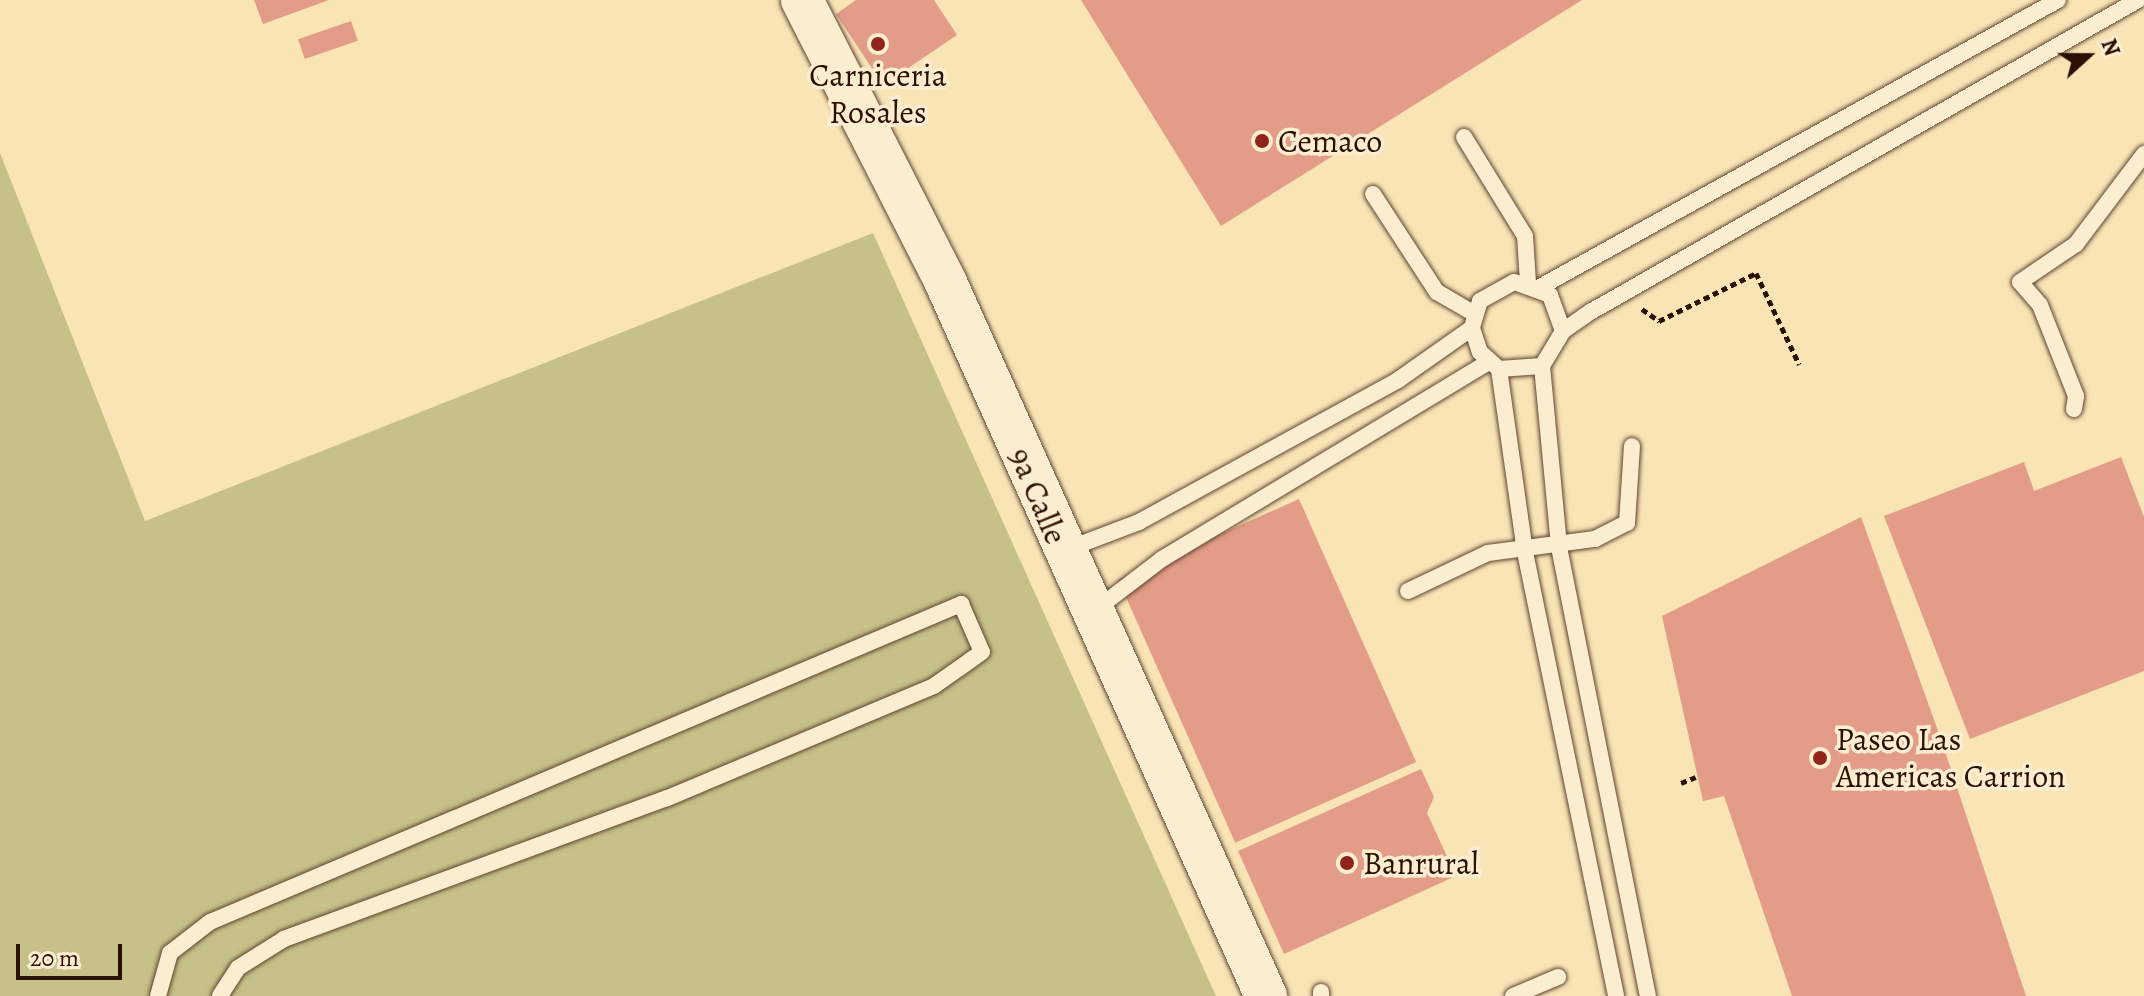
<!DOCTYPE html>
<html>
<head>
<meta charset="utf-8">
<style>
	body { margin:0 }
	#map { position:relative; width:2144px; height:996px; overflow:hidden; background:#f9e4b6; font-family:Alegreya,serif }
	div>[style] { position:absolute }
	.green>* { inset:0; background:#c6c188 }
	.building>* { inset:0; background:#e29c87; transform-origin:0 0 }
	.path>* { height:5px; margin-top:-2.5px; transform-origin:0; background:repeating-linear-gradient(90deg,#2c1003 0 6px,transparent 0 10px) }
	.roads { filter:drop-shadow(0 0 2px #5f4530) drop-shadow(0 0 2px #5f4530) }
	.lane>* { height:16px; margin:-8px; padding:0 8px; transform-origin:8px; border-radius:8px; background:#fbedd0 }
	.secondary>* { height:42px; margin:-21px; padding:0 21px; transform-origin:21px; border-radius:21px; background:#fbedd0 }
	.dots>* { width:22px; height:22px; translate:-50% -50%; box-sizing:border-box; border:4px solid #fbedd0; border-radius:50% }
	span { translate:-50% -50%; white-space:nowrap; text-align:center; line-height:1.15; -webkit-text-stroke:7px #fbedd0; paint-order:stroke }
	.poi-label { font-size:32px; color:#2c1003 }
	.left { translate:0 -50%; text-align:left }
	.street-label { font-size:32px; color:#2c1003 }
	.north { position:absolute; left:2048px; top:16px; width:80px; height:80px; -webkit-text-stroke:6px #fbedd0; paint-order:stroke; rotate:69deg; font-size:22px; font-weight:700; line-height:32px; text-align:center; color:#2c1003 }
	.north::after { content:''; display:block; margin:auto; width:28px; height:36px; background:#2c1003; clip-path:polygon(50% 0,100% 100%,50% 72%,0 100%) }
	.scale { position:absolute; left:16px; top:944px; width:106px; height:36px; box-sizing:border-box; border:4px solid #2c1003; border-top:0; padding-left:10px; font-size:24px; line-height:28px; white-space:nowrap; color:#2c1003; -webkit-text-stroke:6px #fbedd0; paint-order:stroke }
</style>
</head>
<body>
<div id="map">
	<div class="green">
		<div style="clip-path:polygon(0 153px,145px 521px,873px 233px,1216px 996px,0 996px)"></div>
	</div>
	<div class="building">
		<div style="clip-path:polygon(254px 0,329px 0,263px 24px)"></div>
		<div style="clip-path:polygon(856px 0,934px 0,957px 35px,883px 85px,836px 14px)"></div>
		<div style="clip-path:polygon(1081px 0,1582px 0,1221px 226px)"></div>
		<div style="left:351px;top:21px;width:21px;height:56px;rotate:71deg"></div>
		<div style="clip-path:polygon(2121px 457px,2144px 517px,2144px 671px,1970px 739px,1884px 516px,2024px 462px,2034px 491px)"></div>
		<div style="left:1299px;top:499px;width:288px;height:198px;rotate:66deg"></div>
		<div style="clip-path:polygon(1861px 517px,1941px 739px,2026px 996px,1792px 996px,1724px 796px,1703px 801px,1662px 616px)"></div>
		<div style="clip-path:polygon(1421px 769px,1434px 797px,1427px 813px,1456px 876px,1284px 954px,1238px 851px)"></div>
	</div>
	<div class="path">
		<div style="left:1642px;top:309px;width:21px;rotate:35deg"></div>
		<div style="left:1659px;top:321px;width:108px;rotate:-26.3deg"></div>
		<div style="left:1756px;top:273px;width:101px;rotate:64.7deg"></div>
		<div style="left:1681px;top:783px;width:16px;rotate:-22deg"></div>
	</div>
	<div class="roads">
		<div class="lane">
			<div style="left:1464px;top:137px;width:116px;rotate:58.4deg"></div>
			<div style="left:1525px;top:236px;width:47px;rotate:86.3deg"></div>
			<div style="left:1373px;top:194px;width:117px;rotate:56.9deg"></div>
			<div style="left:1437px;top:292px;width:44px;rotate:30.1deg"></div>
			<div style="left:1540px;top:287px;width:592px;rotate:-28.99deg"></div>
			<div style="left:1563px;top:331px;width:38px;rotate:-110deg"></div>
			<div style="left:1550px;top:295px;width:38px;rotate:-160deg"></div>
			<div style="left:1514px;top:282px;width:39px;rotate:151deg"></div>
			<div style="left:1480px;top:301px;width:28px;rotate:107deg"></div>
			<div style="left:1472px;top:328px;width:25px;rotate:72deg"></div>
			<div style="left:1480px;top:352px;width:25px;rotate:42deg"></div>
			<div style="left:1499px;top:369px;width:43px;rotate:-4deg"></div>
			<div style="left:1542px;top:366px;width:41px;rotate:-59deg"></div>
			<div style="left:1563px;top:331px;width:35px;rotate:-35deg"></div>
			<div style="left:1592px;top:311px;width:628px;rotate:-29.67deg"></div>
			<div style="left:1542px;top:366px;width:182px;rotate:84.6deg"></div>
			<div style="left:1559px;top:547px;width:458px;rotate:78.8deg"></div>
			<div style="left:1499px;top:369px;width:185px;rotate:81.9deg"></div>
			<div style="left:1525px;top:552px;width:453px;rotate:78.4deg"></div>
			<div style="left:2074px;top:409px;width:13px;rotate:-81deg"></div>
			<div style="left:2076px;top:396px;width:98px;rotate:-111.6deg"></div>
			<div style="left:2040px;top:305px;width:30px;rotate:-131deg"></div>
			<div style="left:2020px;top:282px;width:68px;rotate:-34.2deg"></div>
			<div style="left:2076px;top:244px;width:113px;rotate:-52.9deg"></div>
			<div style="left:1068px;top:549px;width:76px;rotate:-20.8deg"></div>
			<div style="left:1139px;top:522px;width:295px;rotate:-28.7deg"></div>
			<div style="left:1398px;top:380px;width:90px;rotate:-35.1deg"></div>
			<div style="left:1408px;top:591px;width:89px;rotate:-25.4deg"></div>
			<div style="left:1488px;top:553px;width:108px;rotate:-7.5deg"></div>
			<div style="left:1595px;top:539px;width:36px;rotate:-27deg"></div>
			<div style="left:1627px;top:523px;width:77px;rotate:-86.3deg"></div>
			<div style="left:1094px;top:611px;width:86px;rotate:-37.4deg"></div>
			<div style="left:1162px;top:559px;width:382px;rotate:-31.1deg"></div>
			<div style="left:158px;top:996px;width:45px;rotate:-74.4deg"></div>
			<div style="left:170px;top:953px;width:51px;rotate:-37.8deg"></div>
			<div style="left:210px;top:922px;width:816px;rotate:-22.95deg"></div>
			<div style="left:961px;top:604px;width:52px;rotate:66.4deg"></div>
			<div style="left:982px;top:652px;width:59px;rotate:144.7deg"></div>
			<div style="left:934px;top:686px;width:290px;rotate:157.2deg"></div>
			<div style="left:667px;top:798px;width:408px;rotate:159.8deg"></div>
			<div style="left:284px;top:939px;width:54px;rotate:147.8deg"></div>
			<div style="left:238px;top:968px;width:33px;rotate:123deg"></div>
			<div style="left:1321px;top:996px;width:4px;rotate:-90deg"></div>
			<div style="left:1513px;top:996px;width:49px;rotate:-22.9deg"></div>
		</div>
		<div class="secondary">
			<div style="left:802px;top:0;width:318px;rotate:63deg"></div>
			<div style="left:946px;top:283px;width:782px;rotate:65.83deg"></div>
		</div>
	</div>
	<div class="dots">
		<div style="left:878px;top:44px;background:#8f2418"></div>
		<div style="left:1262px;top:141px;background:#8f2418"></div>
		<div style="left:1820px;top:758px;background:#8f2418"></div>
		<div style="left:1347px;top:863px;background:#8f2418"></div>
	</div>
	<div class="poi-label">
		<span style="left:878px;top:94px">Carniceria<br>Rosales</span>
		<span class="left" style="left:1278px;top:141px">Cemaco</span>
		<span class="left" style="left:1836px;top:758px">Paseo Las<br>Americas Carrion</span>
		<span class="left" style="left:1363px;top:863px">Banrural</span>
	</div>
	<div class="street-label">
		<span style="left:1038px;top:496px;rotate:67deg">9a Calle</span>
	</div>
	<div class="north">N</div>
	<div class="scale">20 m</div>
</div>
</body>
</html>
